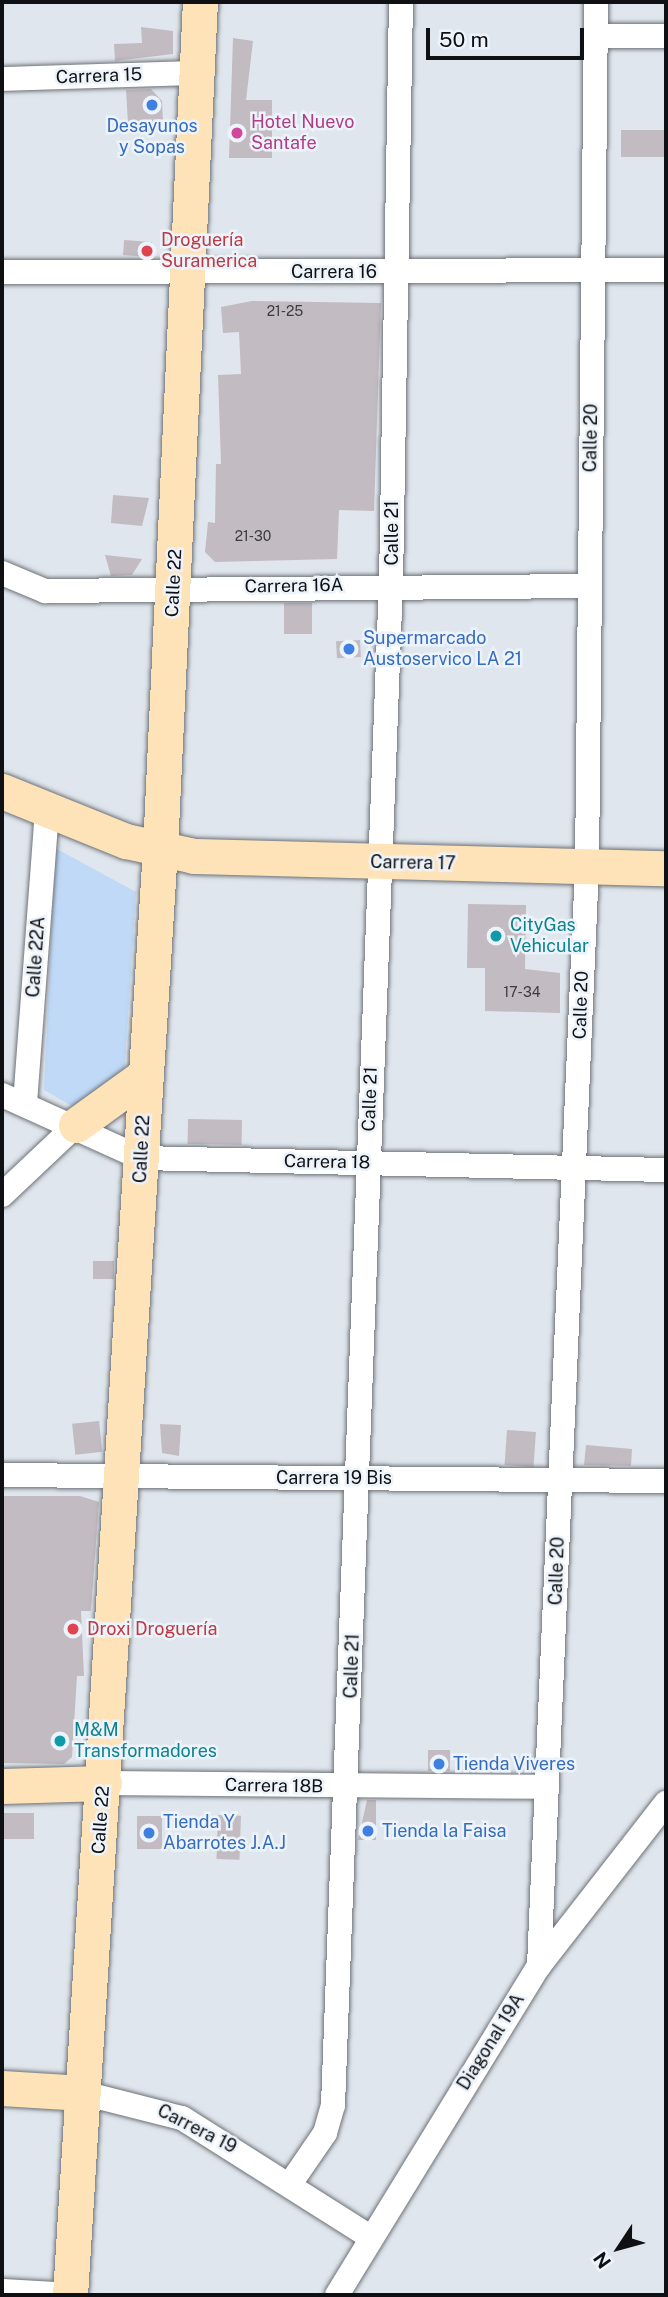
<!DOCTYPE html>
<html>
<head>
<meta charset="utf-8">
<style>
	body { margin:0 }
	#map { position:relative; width:668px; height:2297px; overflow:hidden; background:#e0e6ed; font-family:"Public Sans",sans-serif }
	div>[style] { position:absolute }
	.green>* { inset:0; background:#bfd9f7 }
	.building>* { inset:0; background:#c2bbc1; transform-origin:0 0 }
	.roads { filter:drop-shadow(0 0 2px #6d7278) drop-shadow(0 0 2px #6d7278) }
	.street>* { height:24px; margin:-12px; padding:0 12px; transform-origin:12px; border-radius:12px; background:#fff }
	.secondary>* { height:35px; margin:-17.5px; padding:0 17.5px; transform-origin:17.5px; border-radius:17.5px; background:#ffe3b8 }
	.dots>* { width:19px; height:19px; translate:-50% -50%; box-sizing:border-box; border:4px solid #edf3fa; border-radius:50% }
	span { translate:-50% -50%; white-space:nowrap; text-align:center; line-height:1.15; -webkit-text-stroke:5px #edf3fa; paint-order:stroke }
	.number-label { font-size:14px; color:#3b3b3e }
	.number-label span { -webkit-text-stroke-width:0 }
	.street-label { font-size:18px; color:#0e1013 }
	.hotel-label { font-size:18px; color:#b23c85 }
	.left { translate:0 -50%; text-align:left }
	.shop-label { font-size:18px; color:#366cbe }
	.health-label { font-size:18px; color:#be3a42 }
	.culture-label { font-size:18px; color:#0d838f }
	.frame { position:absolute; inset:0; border:4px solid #0e1013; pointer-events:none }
	.north { position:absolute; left:584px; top:2213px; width:70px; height:70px; -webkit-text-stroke:5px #edf3fa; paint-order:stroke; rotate:234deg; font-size:19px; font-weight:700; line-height:28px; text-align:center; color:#0e1013 }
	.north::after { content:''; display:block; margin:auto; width:24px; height:32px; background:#0e1013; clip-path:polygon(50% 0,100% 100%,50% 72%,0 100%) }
	.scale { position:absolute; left:426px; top:28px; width:158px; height:32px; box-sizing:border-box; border:4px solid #0e1013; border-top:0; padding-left:9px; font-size:21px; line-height:24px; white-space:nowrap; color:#0e1013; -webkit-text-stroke:5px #edf3fa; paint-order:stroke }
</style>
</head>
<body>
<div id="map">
	<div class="green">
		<div style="clip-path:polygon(55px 848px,136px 892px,124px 1078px,77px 1109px,44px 1090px)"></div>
	</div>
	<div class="building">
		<div style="clip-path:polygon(141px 27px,173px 31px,173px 54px,115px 61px,114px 44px,142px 43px)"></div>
		<div style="clip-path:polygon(233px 38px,253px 41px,246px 100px,272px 100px,272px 158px,229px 158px)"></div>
		<div style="clip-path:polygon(151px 89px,162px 101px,163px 122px,128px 123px,126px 90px)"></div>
		<div style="left:666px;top:130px;width:27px;height:45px;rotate:90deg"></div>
		<div style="left:152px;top:242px;width:15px;height:28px;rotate:94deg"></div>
		<div style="clip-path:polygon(252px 301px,381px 303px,374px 511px,339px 510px,337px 559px,215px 562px,205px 552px,208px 522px,215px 523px,216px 464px,221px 464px,218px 375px,241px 374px,239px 332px,223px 333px,221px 307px)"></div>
		<div style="clip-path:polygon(113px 495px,149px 498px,142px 526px,111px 523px)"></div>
		<div style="clip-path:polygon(105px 555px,142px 559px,132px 575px,111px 576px)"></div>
		<div style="left:312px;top:603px;width:31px;height:28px;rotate:90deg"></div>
		<div style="left:360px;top:640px;width:17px;height:24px;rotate:87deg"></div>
		<div style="clip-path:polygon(468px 904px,526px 905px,525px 969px,560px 973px,560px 1013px,485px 1011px,485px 968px,467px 968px)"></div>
		<div style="left:188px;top:1119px;width:54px;height:25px;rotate:1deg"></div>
		<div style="left:93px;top:1261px;width:21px;height:18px"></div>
		<div style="left:99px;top:1421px;width:31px;height:27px;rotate:84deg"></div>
		<div style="clip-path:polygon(160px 1424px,181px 1425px,179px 1456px,162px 1453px)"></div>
		<div style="left:507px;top:1430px;width:29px;height:35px;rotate:4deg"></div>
		<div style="clip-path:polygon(586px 1445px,632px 1449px,631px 1466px,584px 1465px)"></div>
		<div style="clip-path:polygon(2px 1496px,80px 1496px,99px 1502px,91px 1611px,81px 1611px,84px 1676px,77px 1676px,72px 1757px,64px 1764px,2px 1763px)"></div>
		<div style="left:428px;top:1750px;width:22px;height:21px"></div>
		<div style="clip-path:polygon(367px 1800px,376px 1800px,376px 1840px,358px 1840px)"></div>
		<div style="left:34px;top:1813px;width:26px;height:32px;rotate:90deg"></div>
		<div style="left:218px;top:1815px;width:23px;height:44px;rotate:2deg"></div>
		<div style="left:137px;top:1816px;width:25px;height:33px"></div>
	</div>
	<div class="roads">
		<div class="street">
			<div style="left:597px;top:36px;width:69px"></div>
			<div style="left:2px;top:79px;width:195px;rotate:-1.8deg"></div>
			<div style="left:2px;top:272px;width:664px;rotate:-0.17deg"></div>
			<div style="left:2px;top:573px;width:47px;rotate:22.7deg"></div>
			<div style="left:45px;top:591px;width:544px;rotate:-0.53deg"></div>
			<div style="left:2px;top:1095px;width:153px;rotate:24.4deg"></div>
			<div style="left:141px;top:1158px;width:525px;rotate:1.31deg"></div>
			<div style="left:25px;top:1103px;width:293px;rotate:-85.7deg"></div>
			<div style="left:2px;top:1195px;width:102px;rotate:-43.4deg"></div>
			<div style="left:2px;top:1475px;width:664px;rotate:0.52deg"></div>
			<div style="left:104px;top:1783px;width:443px;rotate:0.5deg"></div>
			<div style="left:539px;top:1966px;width:1100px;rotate:-87.5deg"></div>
			<div style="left:587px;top:867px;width:865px;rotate:-89.4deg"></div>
			<div style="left:83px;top:2093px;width:102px;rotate:14.2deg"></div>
			<div style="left:182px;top:2118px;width:221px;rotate:32.3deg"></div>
			<div style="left:290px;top:2184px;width:62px;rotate:-55.5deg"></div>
			<div style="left:325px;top:2133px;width:29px;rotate:-74deg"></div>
			<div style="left:333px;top:2105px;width:1522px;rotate:-87.82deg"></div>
			<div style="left:391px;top:584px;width:582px;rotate:-89.02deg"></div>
			<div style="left:2px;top:2291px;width:71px;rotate:3.2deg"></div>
			<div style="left:337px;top:2295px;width:386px;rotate:-58.5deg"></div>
			<div style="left:539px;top:1966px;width:207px;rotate:-52.1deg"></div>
		</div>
		<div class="secondary">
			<div style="left:2px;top:791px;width:134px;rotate:22deg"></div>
			<div style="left:126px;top:841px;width:70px;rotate:12.4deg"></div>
			<div style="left:194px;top:856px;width:472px;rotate:1.5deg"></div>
			<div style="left:76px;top:1125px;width:85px;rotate:-35.9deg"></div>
			<div style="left:2px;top:1786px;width:102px;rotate:-1.7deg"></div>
			<div style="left:2px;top:2088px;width:81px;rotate:3.5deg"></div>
			<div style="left:70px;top:2295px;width:1449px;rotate:-86.44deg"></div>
			<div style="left:160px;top:849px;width:848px;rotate:-87.3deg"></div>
		</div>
	</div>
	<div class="dots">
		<div style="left:152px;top:105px;background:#3f7fe0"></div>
		<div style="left:237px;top:133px;background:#d1479c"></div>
		<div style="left:147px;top:251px;background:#e0444e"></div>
		<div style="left:349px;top:649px;background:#3f7fe0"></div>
		<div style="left:496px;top:936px;background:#0f9aa8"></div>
		<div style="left:73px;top:1629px;background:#e0444e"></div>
		<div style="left:60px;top:1741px;background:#0f9aa8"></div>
		<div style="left:439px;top:1764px;background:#3f7fe0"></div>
		<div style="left:368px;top:1831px;background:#3f7fe0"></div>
		<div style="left:149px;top:1833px;background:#3f7fe0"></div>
	</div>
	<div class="number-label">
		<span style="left:285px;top:311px">21-25</span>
		<span style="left:253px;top:536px">21-30</span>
		<span style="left:522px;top:992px">17-34</span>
	</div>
	<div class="street-label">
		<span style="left:99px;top:76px;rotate:-2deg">Carrera 15</span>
		<span style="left:334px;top:272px">Carrera 16</span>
		<span style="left:591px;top:438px;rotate:-89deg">Calle 20</span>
		<span style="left:392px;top:533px;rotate:-90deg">Calle 21</span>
		<span style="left:174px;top:583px;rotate:-87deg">Calle 22</span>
		<span style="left:294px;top:586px;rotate:-1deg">Carrera 16A</span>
		<span style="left:413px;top:863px;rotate:1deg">Carrera 17</span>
		<span style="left:36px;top:957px;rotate:-86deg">Calle 22A</span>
		<span style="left:581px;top:1005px;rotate:-88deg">Calle 20</span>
		<span style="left:370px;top:1099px;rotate:-88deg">Calle 21</span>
		<span style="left:142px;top:1149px;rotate:-87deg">Calle 22</span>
		<span style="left:327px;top:1162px;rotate:1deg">Carrera 18</span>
		<span style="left:334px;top:1478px">Carrera 19 Bis</span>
		<span style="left:557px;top:1571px;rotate:-88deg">Calle 20</span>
		<span style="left:352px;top:1666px;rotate:-88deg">Calle 21</span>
		<span style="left:274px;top:1786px;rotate:1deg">Carrera 18B</span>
		<span style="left:101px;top:1820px;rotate:-86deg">Calle 22</span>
		<span style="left:491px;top:2042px;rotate:-58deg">Diagonal 19A</span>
		<span style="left:197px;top:2129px;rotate:27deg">Carrera 19</span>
	</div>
	<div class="hotel-label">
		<span class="left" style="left:251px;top:133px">Hotel Nuevo<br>Santafe</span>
	</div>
	<div class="shop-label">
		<span style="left:152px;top:137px">Desayunos<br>y Sopas</span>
		<span class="left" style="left:363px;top:649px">Supermarcado<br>Austoservico LA 21</span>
		<span class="left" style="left:453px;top:1764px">Tienda Viveres</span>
		<span class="left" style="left:163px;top:1833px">Tienda Y<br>Abarrotes J.A.J</span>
		<span class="left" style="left:382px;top:1831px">Tienda la Faisa</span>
	</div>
	<div class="health-label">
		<span class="left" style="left:161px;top:251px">Droguería<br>Suramerica</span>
		<span class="left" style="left:87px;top:1629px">Droxi Droguería</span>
	</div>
	<div class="culture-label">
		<span class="left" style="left:510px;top:936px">CityGas<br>Vehicular</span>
		<span class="left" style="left:74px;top:1741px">M&amp;M<br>Transformadores</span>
	</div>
	<div class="frame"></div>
	<div class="north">N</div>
	<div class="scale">50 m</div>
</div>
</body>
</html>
